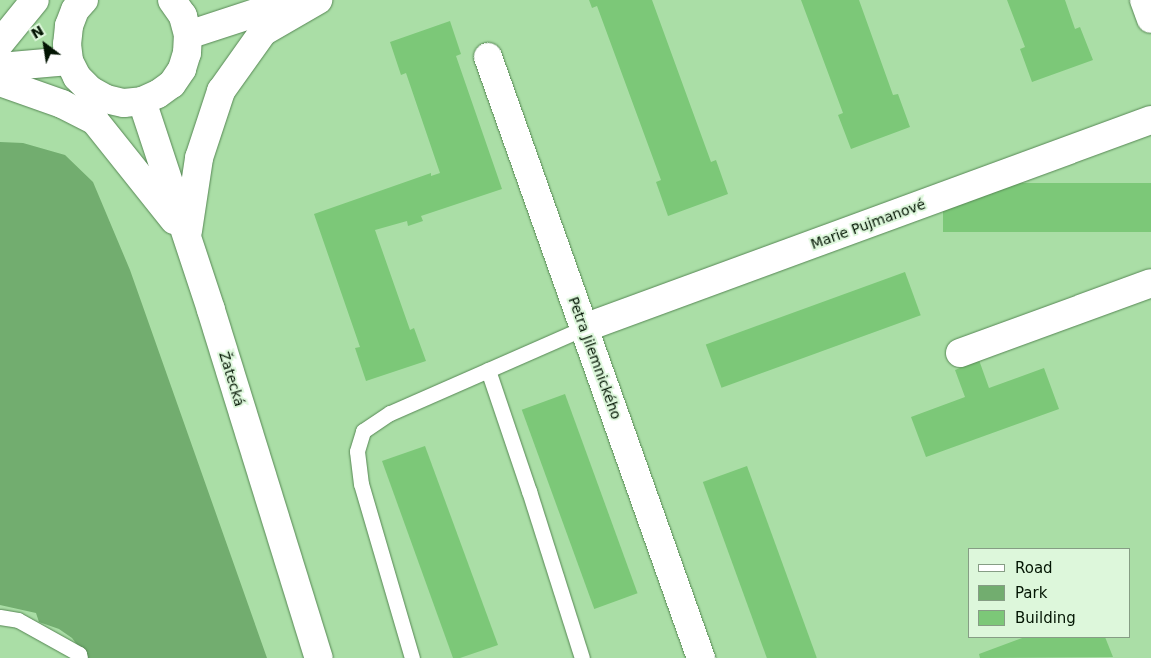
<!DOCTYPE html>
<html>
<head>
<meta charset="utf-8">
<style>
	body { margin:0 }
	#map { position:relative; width:1151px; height:658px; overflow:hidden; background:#aadea6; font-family:"DejaVu Sans",sans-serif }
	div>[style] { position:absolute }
	.green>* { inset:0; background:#72ad6f }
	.building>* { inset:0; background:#7cc878; transform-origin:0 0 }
	.roads { filter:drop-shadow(0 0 1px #568754) drop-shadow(0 0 1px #568754) }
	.lane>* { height:15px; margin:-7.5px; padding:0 7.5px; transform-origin:7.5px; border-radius:7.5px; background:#fff }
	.street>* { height:28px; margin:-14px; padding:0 14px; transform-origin:14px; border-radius:14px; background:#fff }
	.secondary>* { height:28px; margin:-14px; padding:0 14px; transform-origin:14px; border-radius:14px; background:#fff }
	span { translate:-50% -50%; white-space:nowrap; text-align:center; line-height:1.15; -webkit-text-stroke:4px #ddf7db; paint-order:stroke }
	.street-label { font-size:14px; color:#031503 }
	.legend { position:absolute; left:968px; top:548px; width:162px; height:90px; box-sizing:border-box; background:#ddf7db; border:1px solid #869d85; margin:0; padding:6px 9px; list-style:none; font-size:15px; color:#031503 }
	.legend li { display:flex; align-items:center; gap:10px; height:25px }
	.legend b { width:25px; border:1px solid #869d85 }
	.north { position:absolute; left:20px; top:20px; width:50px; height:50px; -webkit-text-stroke:4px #ddf7db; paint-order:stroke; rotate:329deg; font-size:14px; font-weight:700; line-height:20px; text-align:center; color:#031503 }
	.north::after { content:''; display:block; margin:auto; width:18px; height:22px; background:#031503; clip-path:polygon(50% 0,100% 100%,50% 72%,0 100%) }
</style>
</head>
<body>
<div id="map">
	<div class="green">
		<div style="clip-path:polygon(0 142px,23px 143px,65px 155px,93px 182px,130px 270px,267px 658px,87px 658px,72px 638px,59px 629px,39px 622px,36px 613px,0 605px)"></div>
	</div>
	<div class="building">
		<div style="clip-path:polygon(589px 0,652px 0,711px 162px,716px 160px,728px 194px,668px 216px,656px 182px,661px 180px,597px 6px,592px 8px)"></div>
		<div style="clip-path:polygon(801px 0,859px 0,893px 95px,898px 94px,910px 127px,851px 149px,838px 115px,843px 113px)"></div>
		<div style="clip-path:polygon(1007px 0,1065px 0,1075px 29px,1080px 27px,1093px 60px,1032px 82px,1020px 49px,1025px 47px)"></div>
		<div style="clip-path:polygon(450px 21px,461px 54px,456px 56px,502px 189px,421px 216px,423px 221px,408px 226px,407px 221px,375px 230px,410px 330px,414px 328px,426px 361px,366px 381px,355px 348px,360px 347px,314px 214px,431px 173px,431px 176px,440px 173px,406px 73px,401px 75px,390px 42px)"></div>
		<div style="left:1151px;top:183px;width:49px;height:208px;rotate:90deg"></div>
		<div style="left:905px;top:272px;width:46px;height:212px;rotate:70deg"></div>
		<div style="clip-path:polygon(979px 360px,989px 388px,1044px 368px,1059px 409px,926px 457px,911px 417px,965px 397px,955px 370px)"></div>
		<div style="left:565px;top:394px;width:212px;height:46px;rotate:70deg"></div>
		<div style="clip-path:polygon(425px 446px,498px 645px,460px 658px,453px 658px,382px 461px)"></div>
		<div style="left:747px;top:466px;width:204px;height:47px;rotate:70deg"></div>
		<div style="clip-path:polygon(1025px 637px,1105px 637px,1113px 657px,980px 658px,979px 654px)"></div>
	</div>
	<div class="roads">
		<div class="lane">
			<div style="left:488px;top:370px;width:128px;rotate:71.3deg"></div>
			<div style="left:529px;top:491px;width:175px;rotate:72.4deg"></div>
			<div style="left:0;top:617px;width:18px;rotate:9deg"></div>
			<div style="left:18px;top:620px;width:70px;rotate:29.1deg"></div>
			<div style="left:79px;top:654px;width:4px;rotate:76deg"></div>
			<div style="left:412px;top:658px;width:181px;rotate:-106.3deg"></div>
			<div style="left:361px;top:484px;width:33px;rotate:-97deg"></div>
			<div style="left:357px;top:451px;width:21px;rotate:-73deg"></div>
			<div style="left:363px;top:431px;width:32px;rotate:-34deg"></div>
			<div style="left:390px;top:413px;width:212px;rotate:-23.7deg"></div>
		</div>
		<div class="street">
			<div style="left:1144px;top:0;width:20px;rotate:70deg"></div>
			<div style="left:488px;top:57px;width:638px;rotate:70.49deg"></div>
			<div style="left:584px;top:328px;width:604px;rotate:-20.15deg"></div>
			<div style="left:960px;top:353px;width:203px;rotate:-20.1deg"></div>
		</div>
		<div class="secondary">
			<div style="left:84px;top:0;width:13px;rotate:132deg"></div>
			<div style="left:75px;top:10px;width:17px;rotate:111deg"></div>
			<div style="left:69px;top:26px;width:18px;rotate:96deg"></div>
			<div style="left:67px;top:44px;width:17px;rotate:83deg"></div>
			<div style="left:69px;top:61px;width:18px;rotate:63deg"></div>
			<div style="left:77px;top:77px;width:18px;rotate:45deg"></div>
			<div style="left:90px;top:90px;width:18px;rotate:29deg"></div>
			<div style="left:106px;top:99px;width:18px;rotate:13deg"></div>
			<div style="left:124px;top:103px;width:18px;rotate:-6deg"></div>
			<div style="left:142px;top:101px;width:17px;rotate:-24deg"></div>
			<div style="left:158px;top:94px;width:17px;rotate:-36deg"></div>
			<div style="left:172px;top:84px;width:18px;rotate:-56deg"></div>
			<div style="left:182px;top:69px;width:17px;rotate:-73deg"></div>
			<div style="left:187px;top:53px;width:18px;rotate:-87deg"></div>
			<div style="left:188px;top:35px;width:20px;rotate:-105deg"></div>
			<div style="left:183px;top:16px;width:19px;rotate:-125deg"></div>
			<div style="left:188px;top:35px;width:113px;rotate:-18.1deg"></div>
			<div style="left:0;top:43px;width:55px;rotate:-50.9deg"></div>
			<div style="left:0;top:67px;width:69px;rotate:-5deg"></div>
			<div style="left:0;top:82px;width:66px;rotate:19.5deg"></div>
			<div style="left:62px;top:104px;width:37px;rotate:27deg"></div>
			<div style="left:95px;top:121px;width:127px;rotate:51.4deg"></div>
			<div style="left:142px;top:101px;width:220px;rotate:71.7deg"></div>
			<div style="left:211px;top:310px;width:364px;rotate:72.8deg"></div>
			<div style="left:188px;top:231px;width:74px;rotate:-81.4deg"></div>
			<div style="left:199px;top:158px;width:71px;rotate:-71.8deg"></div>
			<div style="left:221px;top:91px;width:72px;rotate:-54.6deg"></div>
			<div style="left:263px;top:32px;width:64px;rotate:-30.2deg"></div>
		</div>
	</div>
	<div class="street-label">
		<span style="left:868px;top:224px;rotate:-20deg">Marie Pujmanové</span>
		<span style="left:595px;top:358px;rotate:70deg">Petra Jilemnického</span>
		<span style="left:232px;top:379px;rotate:73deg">Žatecká</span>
	</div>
	<ul class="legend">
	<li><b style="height:6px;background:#fff"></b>Road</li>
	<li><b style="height:14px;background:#72ad6f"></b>Park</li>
	<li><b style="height:14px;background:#7cc878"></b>Building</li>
	</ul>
	<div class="north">N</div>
</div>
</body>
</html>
